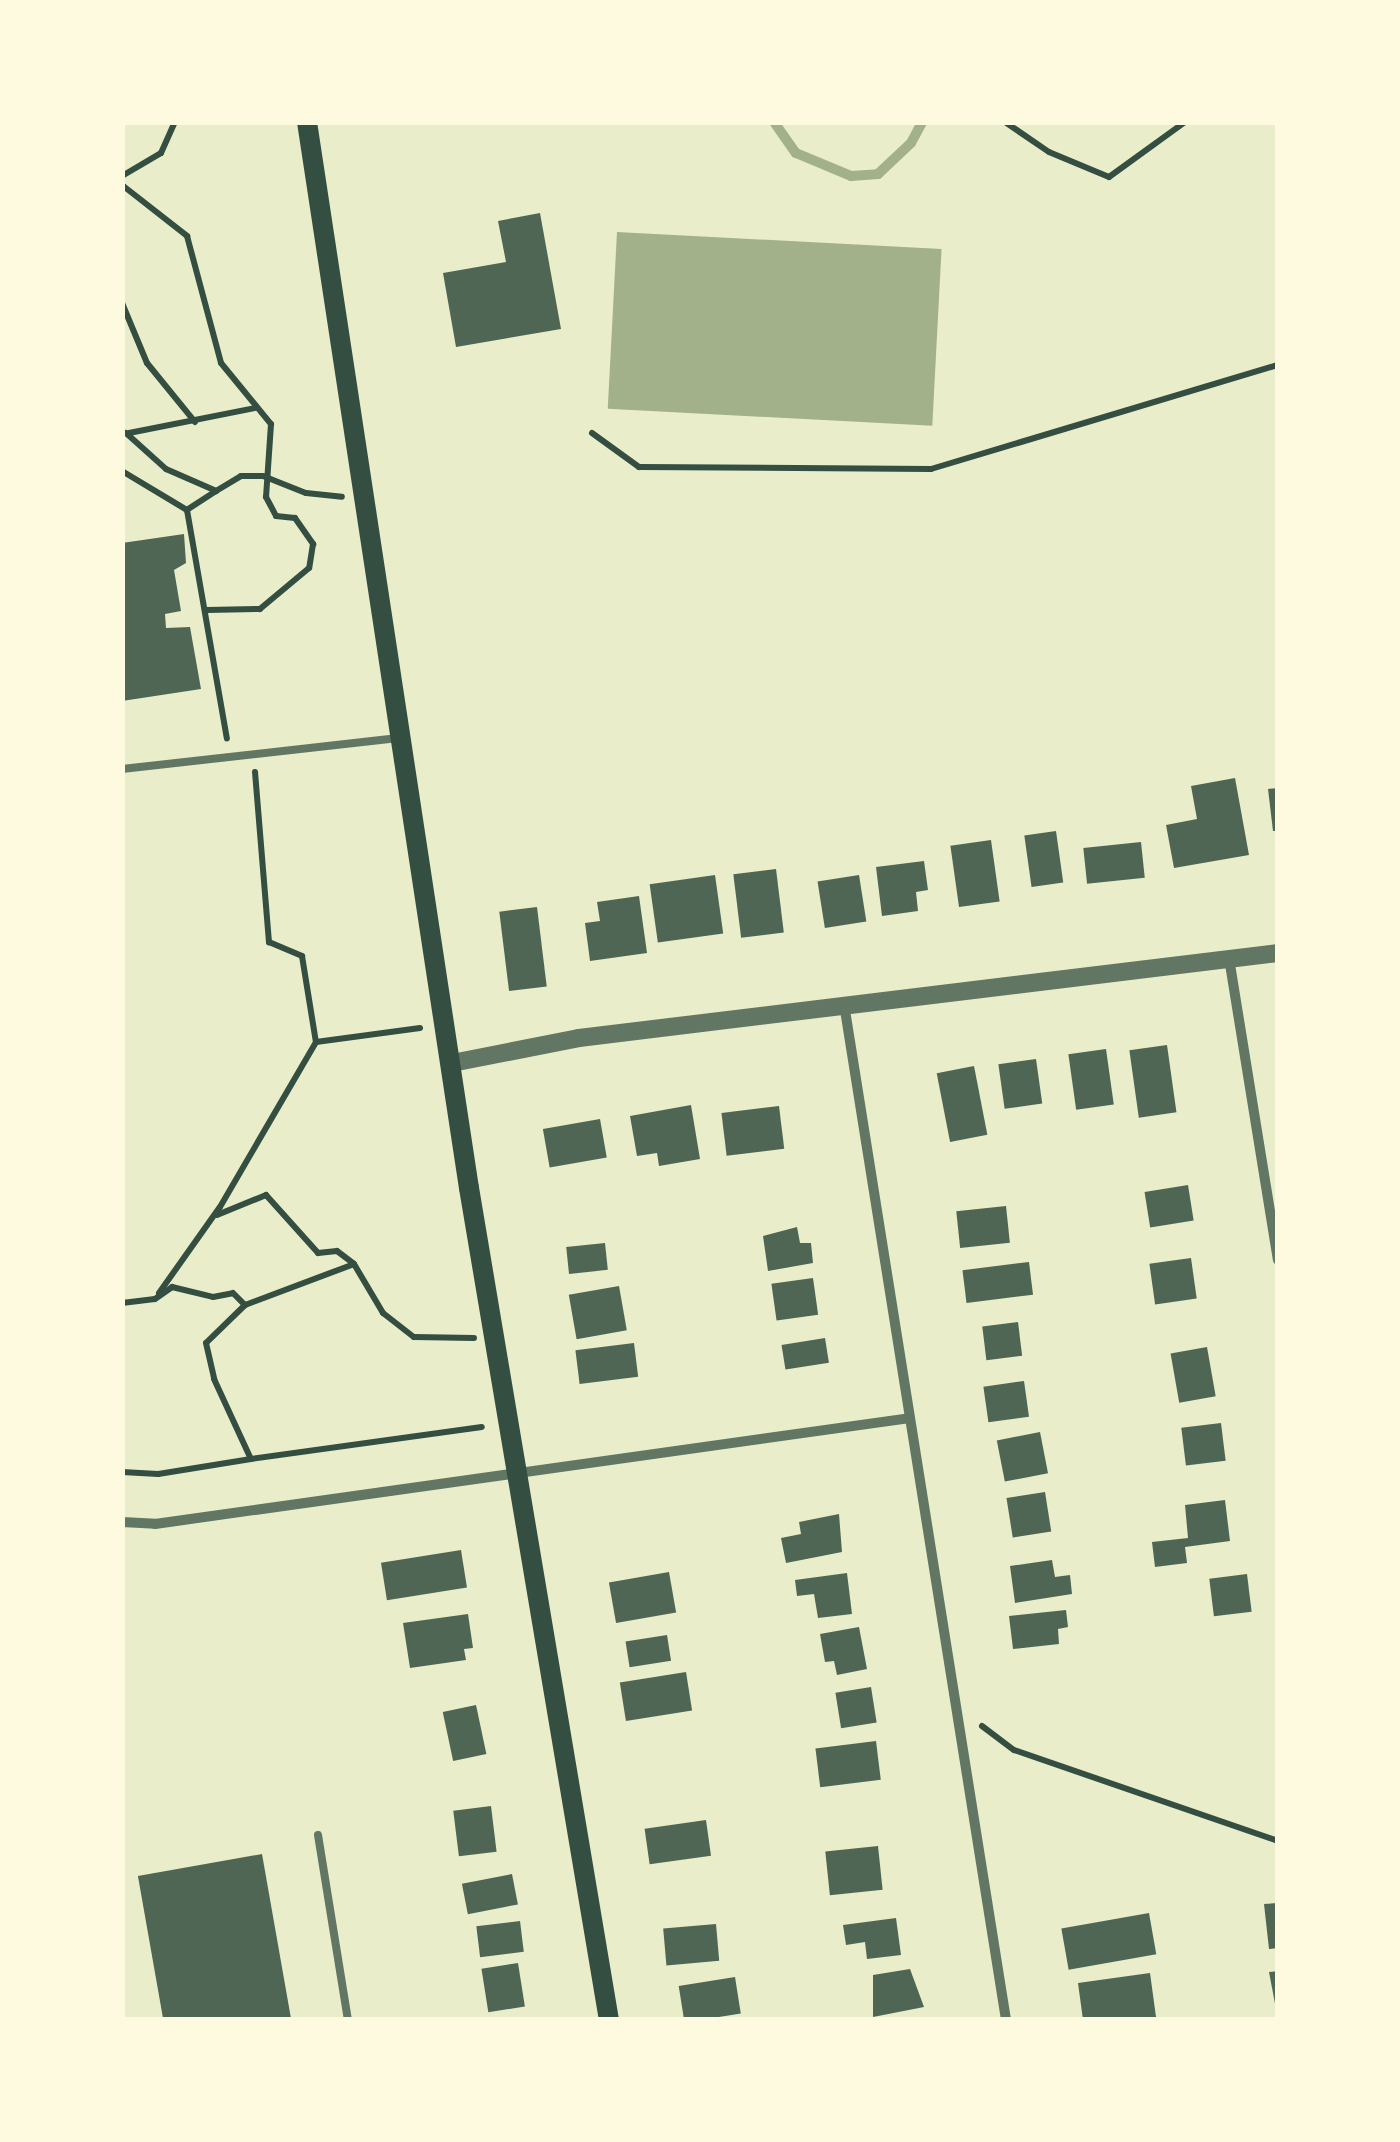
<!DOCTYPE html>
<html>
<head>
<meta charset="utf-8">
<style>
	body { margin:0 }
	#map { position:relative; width:1400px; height:2142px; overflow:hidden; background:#e9edc9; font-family:Jost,sans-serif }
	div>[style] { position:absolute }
	.water>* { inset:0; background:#a3b18a; transform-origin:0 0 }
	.stream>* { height:10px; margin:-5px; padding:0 5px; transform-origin:5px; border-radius:5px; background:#a3b18a }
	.building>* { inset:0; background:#4f6655; transform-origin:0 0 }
	.path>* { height:6px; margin:-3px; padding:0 3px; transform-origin:3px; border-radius:3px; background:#344e41 }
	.service>* { height:8px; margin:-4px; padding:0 4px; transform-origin:4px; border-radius:4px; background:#617663 }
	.minor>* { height:10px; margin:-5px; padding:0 5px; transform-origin:5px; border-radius:5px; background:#617663 }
	.tertiary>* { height:18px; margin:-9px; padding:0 9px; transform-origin:9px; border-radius:9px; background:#617663 }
	.secondary>* { height:20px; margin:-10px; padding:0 10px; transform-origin:10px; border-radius:10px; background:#344e41 }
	span { translate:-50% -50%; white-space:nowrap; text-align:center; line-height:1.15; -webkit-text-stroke:8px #fefae0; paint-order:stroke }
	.frame { position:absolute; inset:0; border:125px solid #fefae0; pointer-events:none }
</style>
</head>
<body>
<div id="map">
	<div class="water">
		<div style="left:617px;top:232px;width:325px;height:177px;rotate:3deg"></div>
	</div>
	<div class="stream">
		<div style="left:774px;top:122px;width:38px;rotate:55deg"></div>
		<div style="left:796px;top:153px;width:60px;rotate:22.7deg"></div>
		<div style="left:851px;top:176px;width:27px;rotate:-4deg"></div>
		<div style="left:878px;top:174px;width:45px;rotate:-43.2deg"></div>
		<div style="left:911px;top:143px;width:24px;rotate:-62deg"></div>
	</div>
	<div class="building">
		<div style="clip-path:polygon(540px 213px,561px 329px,456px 347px,443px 273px,506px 262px,498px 221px)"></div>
		<div style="clip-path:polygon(184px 534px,186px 563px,174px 570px,181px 611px,165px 614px,166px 628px,190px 627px,201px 689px,122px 701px,122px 543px)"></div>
		<div style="clip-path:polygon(1235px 778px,1249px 855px,1174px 868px,1166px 825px,1197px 819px,1191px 786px)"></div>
		<div style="clip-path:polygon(1278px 788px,1278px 831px,1273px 831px,1268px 789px)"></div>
		<div style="left:1056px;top:831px;width:52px;height:32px;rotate:82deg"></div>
		<div style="left:991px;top:840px;width:62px;height:41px;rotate:82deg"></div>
		<div style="left:1141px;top:842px;width:36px;height:58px;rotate:84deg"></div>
		<div style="clip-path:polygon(924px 861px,928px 890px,916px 892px,918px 911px,882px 916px,876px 867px)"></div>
		<div style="left:776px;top:869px;width:64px;height:43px;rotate:83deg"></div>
		<div style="left:715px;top:875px;width:59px;height:66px;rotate:82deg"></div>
		<div style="left:859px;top:875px;width:47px;height:42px;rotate:81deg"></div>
		<div style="clip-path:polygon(639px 896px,647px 953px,590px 961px,585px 923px,600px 921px,597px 902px)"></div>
		<div style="left:537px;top:907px;width:80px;height:38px;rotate:83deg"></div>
		<div style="left:1167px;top:1045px;width:68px;height:38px;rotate:82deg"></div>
		<div style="left:1106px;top:1049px;width:56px;height:38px;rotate:82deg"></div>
		<div style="left:1036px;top:1059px;width:45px;height:38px;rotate:82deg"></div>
		<div style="left:974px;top:1066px;width:70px;height:38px;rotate:79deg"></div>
		<div style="clip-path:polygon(691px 1105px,700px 1159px,659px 1166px,657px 1153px,637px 1156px,630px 1116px)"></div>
		<div style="left:779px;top:1106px;width:43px;height:58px;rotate:83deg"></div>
		<div style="left:600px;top:1119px;width:39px;height:58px;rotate:80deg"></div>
		<div style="left:1188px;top:1185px;width:36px;height:44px;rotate:81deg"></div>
		<div style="left:1006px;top:1206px;width:37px;height:50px;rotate:84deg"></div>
		<div style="clip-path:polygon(797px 1227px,800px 1243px,811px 1243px,813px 1263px,768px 1271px,763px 1236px)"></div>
		<div style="left:605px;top:1243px;width:27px;height:39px;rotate:84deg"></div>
		<div style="left:1191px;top:1258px;width:41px;height:42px;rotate:82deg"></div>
		<div style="left:1029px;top:1262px;width:33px;height:67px;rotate:83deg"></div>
		<div style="left:813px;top:1278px;width:37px;height:42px;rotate:82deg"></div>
		<div style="left:619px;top:1286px;width:45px;height:51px;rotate:80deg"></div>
		<div style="left:1018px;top:1322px;width:34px;height:36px;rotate:83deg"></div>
		<div style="left:825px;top:1338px;width:25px;height:44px;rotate:81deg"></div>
		<div style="left:634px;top:1343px;width:34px;height:59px;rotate:83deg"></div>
		<div style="left:1207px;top:1347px;width:50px;height:37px;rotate:80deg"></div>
		<div style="left:1024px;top:1381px;width:36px;height:41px;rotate:82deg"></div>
		<div style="left:1221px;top:1423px;width:38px;height:40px;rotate:83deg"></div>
		<div style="left:1040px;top:1432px;width:42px;height:44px;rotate:79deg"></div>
		<div style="left:1045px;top:1492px;width:40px;height:39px;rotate:81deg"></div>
		<div style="clip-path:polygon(1225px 1500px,1230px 1541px,1185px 1547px,1187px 1563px,1155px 1567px,1152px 1542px,1188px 1538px,1185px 1505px)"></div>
		<div style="clip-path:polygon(839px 1514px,842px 1552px,786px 1563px,781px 1538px,801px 1534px,799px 1522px)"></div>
		<div style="left:461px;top:1550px;width:38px;height:81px;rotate:81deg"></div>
		<div style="clip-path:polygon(1052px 1560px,1055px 1577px,1070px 1575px,1072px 1594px,1015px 1603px,1010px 1566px)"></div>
		<div style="left:669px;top:1572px;width:41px;height:61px;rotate:80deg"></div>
		<div style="clip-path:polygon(847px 1573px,852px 1614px,818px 1618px,814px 1594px,797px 1596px,795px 1580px)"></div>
		<div style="left:1247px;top:1574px;width:38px;height:38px;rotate:83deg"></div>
		<div style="clip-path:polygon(1066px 1610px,1068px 1627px,1058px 1629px,1059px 1644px,1013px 1649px,1009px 1616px)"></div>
		<div style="clip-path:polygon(468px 1614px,473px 1648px,464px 1649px,466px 1660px,410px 1668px,403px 1623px)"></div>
		<div style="clip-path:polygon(859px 1627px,867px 1669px,837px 1675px,834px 1661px,825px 1662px,820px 1634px)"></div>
		<div style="left:667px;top:1635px;width:26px;height:42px;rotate:81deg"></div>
		<div style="left:686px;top:1672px;width:39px;height:67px;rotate:81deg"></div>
		<div style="left:871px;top:1687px;width:36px;height:36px;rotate:81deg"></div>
		<div style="left:476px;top:1705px;width:50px;height:34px;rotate:78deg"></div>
		<div style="left:876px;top:1741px;width:39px;height:61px;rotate:83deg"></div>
		<div style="left:491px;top:1806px;width:46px;height:38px;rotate:83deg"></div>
		<div style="left:706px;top:1820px;width:36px;height:62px;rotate:82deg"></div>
		<div style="left:878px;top:1846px;width:44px;height:53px;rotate:84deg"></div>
		<div style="left:262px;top:1854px;width:168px;height:126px;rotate:80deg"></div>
		<div style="left:512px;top:1874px;width:31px;height:51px;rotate:79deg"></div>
		<div style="clip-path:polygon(1278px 1903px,1278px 1948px,1269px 1949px,1264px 1904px)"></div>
		<div style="left:1149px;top:1913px;width:42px;height:89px;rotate:80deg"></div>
		<div style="clip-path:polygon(896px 1918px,901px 1955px,867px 1959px,865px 1942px,846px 1945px,843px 1925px)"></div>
		<div style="left:520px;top:1921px;width:31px;height:44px;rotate:83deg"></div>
		<div style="left:716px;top:1924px;width:37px;height:53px;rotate:85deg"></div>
		<div style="left:518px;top:1963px;width:44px;height:37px;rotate:81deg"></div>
		<div style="clip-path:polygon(910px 1969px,924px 2007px,873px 2017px,873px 1975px)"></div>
		<div style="clip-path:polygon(1278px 1971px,1278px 2009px,1276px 2009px,1269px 1972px)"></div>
		<div style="clip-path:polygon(1150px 1973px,1156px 2017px,1083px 2020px,1078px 1983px)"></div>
		<div style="left:735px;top:1977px;width:37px;height:57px;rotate:81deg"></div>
	</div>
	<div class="path">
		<div style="left:1005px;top:122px;width:53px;rotate:34.3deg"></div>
		<div style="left:1049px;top:152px;width:65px;rotate:22.6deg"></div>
		<div style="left:1109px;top:177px;width:94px;rotate:-35.9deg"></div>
		<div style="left:122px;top:176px;width:45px;rotate:-30.5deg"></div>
		<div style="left:161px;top:153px;width:34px;rotate:-66deg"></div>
		<div style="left:122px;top:185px;width:83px;rotate:38.1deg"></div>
		<div style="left:187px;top:236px;width:131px;rotate:75deg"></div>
		<div style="left:221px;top:363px;width:79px;rotate:50.7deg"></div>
		<div style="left:271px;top:424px;width:73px;rotate:93.9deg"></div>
		<div style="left:266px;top:497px;width:21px;rotate:62deg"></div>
		<div style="left:276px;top:516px;width:19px;rotate:6deg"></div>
		<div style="left:295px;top:518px;width:32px;rotate:55deg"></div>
		<div style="left:313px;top:544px;width:24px;rotate:99deg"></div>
		<div style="left:309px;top:568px;width:64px;rotate:140.1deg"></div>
		<div style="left:260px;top:609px;width:53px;rotate:178.9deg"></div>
		<div style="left:122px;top:303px;width:65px;rotate:67.4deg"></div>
		<div style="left:147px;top:363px;width:76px;rotate:50.9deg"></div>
		<div style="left:126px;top:433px;width:54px;rotate:42deg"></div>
		<div style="left:166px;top:469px;width:55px;rotate:23.7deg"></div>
		<div style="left:216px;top:491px;width:35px;rotate:147deg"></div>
		<div style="left:129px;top:433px;width:128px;rotate:-11.2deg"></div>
		<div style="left:592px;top:433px;width:58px;rotate:35.9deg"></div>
		<div style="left:639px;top:467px;width:292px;rotate:0.4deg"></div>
		<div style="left:931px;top:469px;width:362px;rotate:-16.7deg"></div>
		<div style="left:122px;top:471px;width:76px;rotate:31deg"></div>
		<div style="left:187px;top:510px;width:232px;rotate:80.1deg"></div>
		<div style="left:216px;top:491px;width:29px;rotate:-31deg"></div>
		<div style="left:241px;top:476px;width:22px"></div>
		<div style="left:263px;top:476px;width:46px;rotate:21.6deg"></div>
		<div style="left:306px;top:493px;width:36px;rotate:6deg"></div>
		<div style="left:255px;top:772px;width:171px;rotate:85.3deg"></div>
		<div style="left:269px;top:942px;width:36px;rotate:23deg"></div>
		<div style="left:302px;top:956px;width:87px;rotate:80.8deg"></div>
		<div style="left:217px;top:1215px;width:53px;rotate:-22.2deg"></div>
		<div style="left:266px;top:1195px;width:78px;rotate:48.1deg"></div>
		<div style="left:318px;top:1253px;width:19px;rotate:-6deg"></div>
		<div style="left:337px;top:1251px;width:21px;rotate:37deg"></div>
		<div style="left:354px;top:1264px;width:57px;rotate:59.4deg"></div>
		<div style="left:383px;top:1313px;width:39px;rotate:38deg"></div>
		<div style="left:414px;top:1337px;width:60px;rotate:1deg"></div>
		<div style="left:159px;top:1293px;width:105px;rotate:-54.7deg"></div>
		<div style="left:220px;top:1207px;width:191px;rotate:-59.8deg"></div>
		<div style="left:316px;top:1042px;width:105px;rotate:-7.7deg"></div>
		<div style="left:122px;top:1303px;width:33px;rotate:-7deg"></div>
		<div style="left:155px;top:1299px;width:21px;rotate:-35deg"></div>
		<div style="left:172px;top:1287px;width:42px;rotate:13.7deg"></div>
		<div style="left:213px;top:1297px;width:20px;rotate:-11deg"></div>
		<div style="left:233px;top:1293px;width:17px;rotate:45deg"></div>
		<div style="left:245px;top:1305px;width:54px;rotate:135.7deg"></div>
		<div style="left:206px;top:1343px;width:37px;rotate:77deg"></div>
		<div style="left:214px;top:1379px;width:88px;rotate:65.2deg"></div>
		<div style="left:251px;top:1459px;width:94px;rotate:170.8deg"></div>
		<div style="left:158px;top:1474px;width:36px;rotate:-177deg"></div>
		<div style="left:245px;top:1305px;width:116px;rotate:-20.6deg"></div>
		<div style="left:251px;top:1459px;width:233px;rotate:-7.9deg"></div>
		<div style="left:982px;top:1726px;width:40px;rotate:37deg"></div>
		<div style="left:1014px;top:1750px;width:279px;rotate:19deg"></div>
	</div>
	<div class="service">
		<div style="left:122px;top:769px;width:278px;rotate:-6.4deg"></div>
		<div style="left:318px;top:1835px;width:187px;rotate:80.8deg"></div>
	</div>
	<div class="minor">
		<div style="left:1229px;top:958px;width:306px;rotate:80.8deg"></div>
		<div style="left:845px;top:1010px;width:1023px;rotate:80.94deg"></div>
		<div style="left:122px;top:1522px;width:33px;rotate:3deg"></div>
		<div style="left:155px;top:1524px;width:762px;rotate:-7.99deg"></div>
	</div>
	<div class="tertiary">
		<div style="left:452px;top:1063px;width:129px;rotate:-11.1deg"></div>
		<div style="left:579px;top:1038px;width:704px;rotate:-6.93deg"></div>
	</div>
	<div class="secondary">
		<div style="left:307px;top:122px;width:1078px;rotate:81.36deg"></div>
		<div style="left:469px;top:1188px;width:844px;rotate:80.45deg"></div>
	</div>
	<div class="frame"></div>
</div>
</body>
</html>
